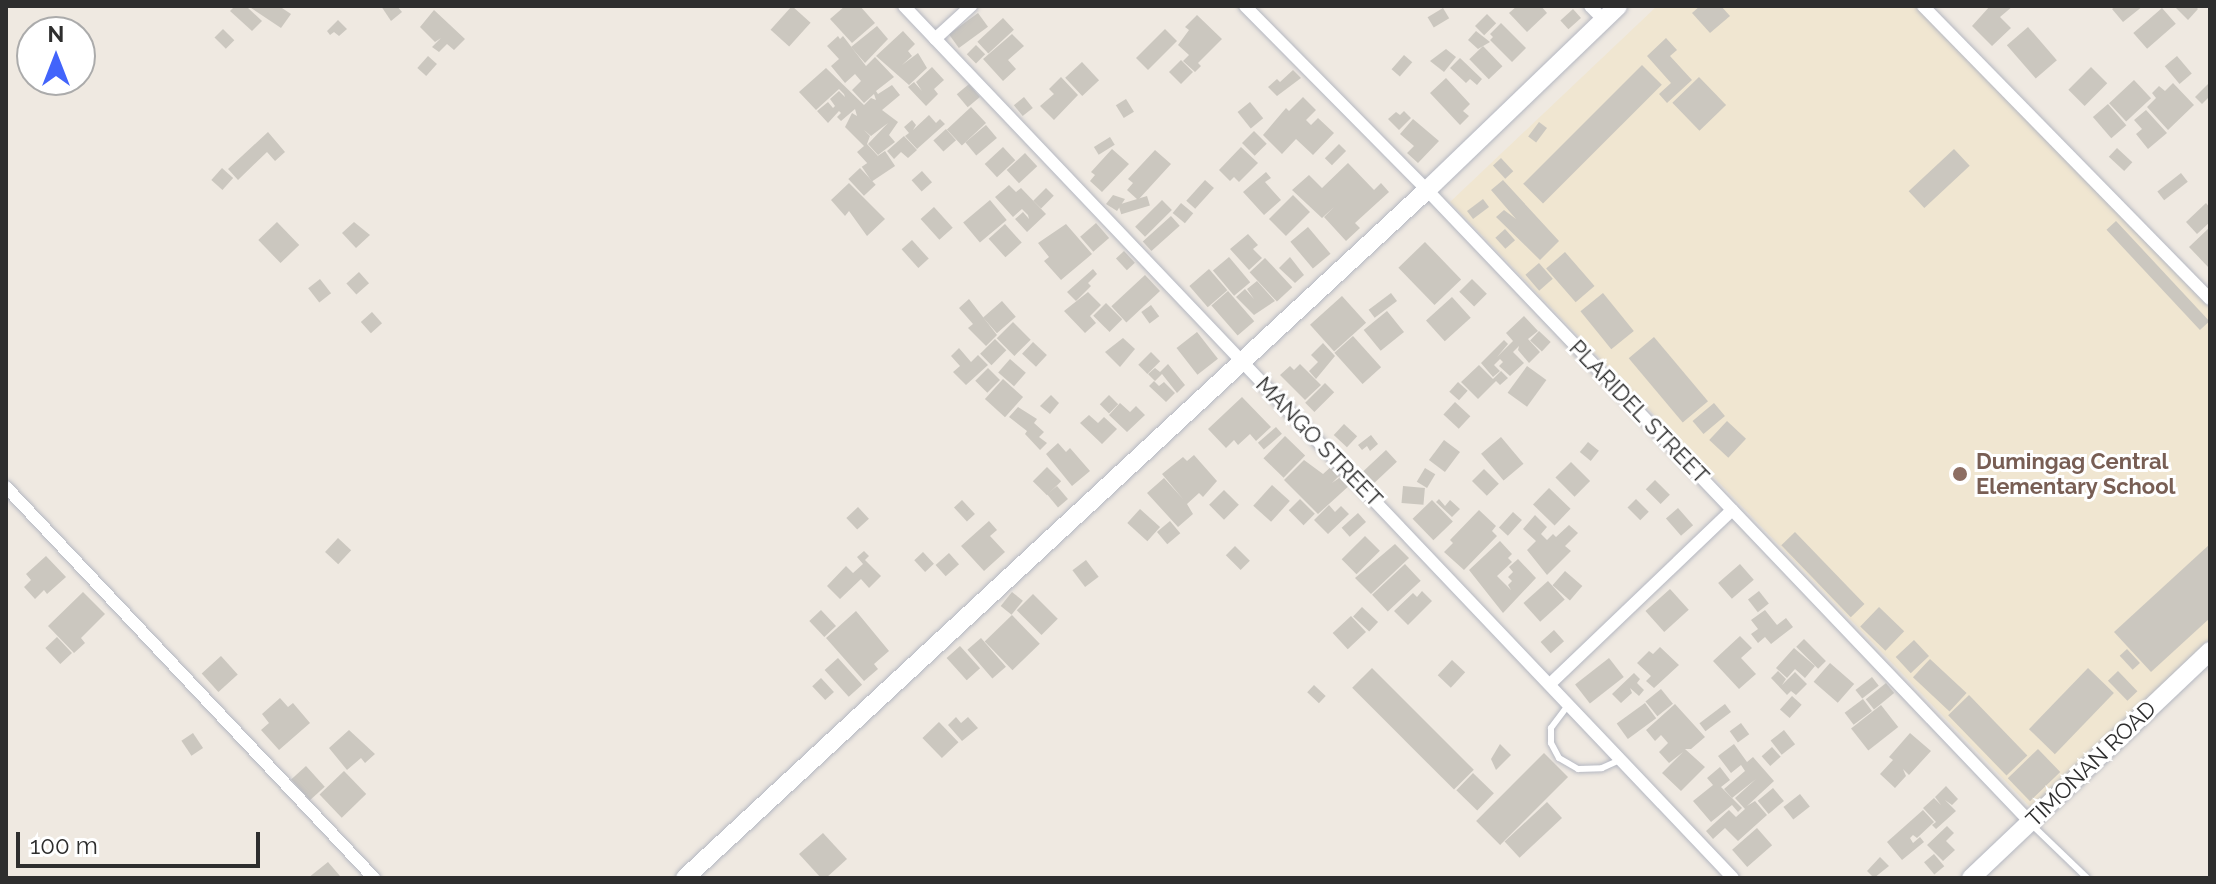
<!DOCTYPE html>
<html>
<head>
<meta charset="utf-8">
<style>
	body { margin:0 }
	#map { position:relative; width:2216px; height:884px; overflow:hidden; background:#efe9e1; font-family:Raleway,sans-serif }
	div>[style] { position:absolute }
	.education>* { inset:0; background:#f0e6d1 }
	.building>* { inset:0; background:#cbc7bf; transform-origin:0 0 }
	.roads { filter:drop-shadow(0 0 2px #b4b7c1) drop-shadow(0 0 2px #b4b7c1) }
	.lane>* { height:6px; margin:-3px; padding:0 3px; transform-origin:3px; border-radius:3px; background:#fff }
	.street>* { height:12px; margin:-6px; padding:0 6px; transform-origin:6px; border-radius:6px; background:#fff }
	.secondary>* { height:18px; margin:-9px; padding:0 9px; transform-origin:9px; border-radius:9px; background:#fff }
	.dots>* { width:22px; height:22px; translate:-50% -50%; box-sizing:border-box; border:4px solid #fff; border-radius:50% }
	span { translate:-50% -50%; white-space:nowrap; text-align:center; line-height:1.15; -webkit-text-stroke:6px #fff; paint-order:stroke }
	.street-label { font-size:22px; color:#2e2e2e }
	.education-label { font-size:22px; color:#785e54; font-weight:700 }
	.left { translate:0 -50%; text-align:left }
	.frame { position:absolute; inset:0; border:8px solid #2e2e2e; pointer-events:none }
	.north { position:absolute; left:16px; top:16px; width:80px; height:80px; box-sizing:border-box; background:#fff; border:2px solid #ababab; border-radius:50%; rotate:0deg; font-size:22px; font-weight:700; line-height:32px; text-align:center; color:#2e2e2e }
	.north::after { content:''; display:block; margin:auto; width:28px; height:36px; background:#4264fb; clip-path:polygon(50% 0,100% 100%,50% 72%,0 100%) }
	.scale { position:absolute; left:16px; top:832px; width:244px; height:36px; box-sizing:border-box; border:4px solid #2e2e2e; border-top:0; padding-left:10px; font-size:24px; line-height:28px; white-space:nowrap; color:#2e2e2e; -webkit-text-stroke:6px #fff; paint-order:stroke }
</style>
</head>
<body>
<div id="map">
	<div class="education">
		<div style="clip-path:polygon(1657px 6px,1918px 6px,2210px 309px,2210px 638px,2033px 810px,1450px 202px)"></div>
	</div>
	<div class="building">
		<div style="clip-path:polygon(235px 6px,247px 7px,262px 21px,252px 31px,230px 11px)"></div>
		<div style="clip-path:polygon(248px 6px,279px 6px,291px 14px,281px 28px)"></div>
		<div style="clip-path:polygon(381px 6px,397px 6px,402px 12px,391px 21px)"></div>
		<div style="left:792px;top:6px;width:25px;height:32px;rotate:42deg"></div>
		<div style="clip-path:polygon(845px 6px,860px 6px,875px 23px,852px 43px,830px 19px)"></div>
		<div style="clip-path:polygon(1517px 6px,1541px 6px,1547px 13px,1527px 32px,1509px 13px)"></div>
		<div style="clip-path:polygon(1700px 6px,1721px 6px,1730px 16px,1710px 33px,1692px 13px)"></div>
		<div style="clip-path:polygon(1990px 6px,2013px 6px,2000px 17px,2011px 28px,1992px 46px,1972px 26px)"></div>
		<div style="clip-path:polygon(2116px 6px,2143px 6px,2123px 22px,2112px 9px)"></div>
		<div style="clip-path:polygon(2174px 6px,2195px 6px,2198px 9px,2188px 20px)"></div>
		<div style="left:1443px;top:8px;width:12px;height:18px;rotate:59deg"></div>
		<div style="left:2162px;top:8px;width:21px;height:38px;rotate:49deg"></div>
		<div style="left:1573px;top:9px;width:12px;height:17px;rotate:48deg"></div>
		<div style="clip-path:polygon(434px 10px,465px 39px,454px 50px,447px 44px,439px 52px,432px 47px,441px 38px,435px 42px,420px 27px)"></div>
		<div style="left:978px;top:13px;width:17px;height:36px;rotate:54deg"></div>
		<div style="left:1487px;top:14px;width:13px;height:17px;rotate:45deg"></div>
		<div style="clip-path:polygon(1197px 15px,1222px 39px,1198px 63px,1201px 66px,1195px 72px,1183px 61px,1189px 55px,1178px 45px,1189px 30px,1185px 27px)"></div>
		<div style="left:1003px;top:18px;width:16px;height:35px;rotate:47deg"></div>
		<div style="clip-path:polygon(338px 20px,347px 29px,339px 36px,334px 32px,330px 35px,327px 31px)"></div>
		<div style="clip-path:polygon(1501px 23px,1526px 48px,1512px 62px,1490px 40px,1493px 37px,1490px 34px)"></div>
		<div style="clip-path:polygon(877px 26px,888px 39px,865px 63px,851px 47px)"></div>
		<div style="left:2028px;top:27px;width:44px;height:28px;rotate:49deg"></div>
		<div style="left:223px;top:29px;width:16px;height:12px;rotate:45deg"></div>
		<div style="left:1165px;top:29px;width:17px;height:41px;rotate:45deg"></div>
		<div style="clip-path:polygon(903px 31px,915px 44px,908px 51px,912px 56px,902px 65px,918px 53px,927px 68px,909px 85px,876px 56px)"></div>
		<div style="clip-path:polygon(1476px 31px,1490px 42px,1478px 49px,1468px 40px)"></div>
		<div style="clip-path:polygon(1012px 34px,1024px 46px,1008px 60px,1016px 69px,1003px 81px,983px 59px)"></div>
		<div style="clip-path:polygon(838px 36px,840px 39px,843px 36px,866px 66px,875px 57px,894px 77px,876px 91px,878px 94px,892px 85px,900px 95px,882px 110px,898px 122px,889px 135px,895px 142px,878px 155px,868px 144px,888px 123px,871px 136px,864px 130px,870px 136px,867px 144px,878px 156px,868px 164px,857px 152px,864px 146px,845px 127px,852px 113px,857px 116px,855px 109px,841px 121px,837px 117px,841px 113px,839px 111px,828px 123px,817px 111px,828px 102px,833px 108px,835px 106px,830px 99px,839px 91px,845px 97px,844px 94px,839px 89px,816px 110px,799px 92px,826px 68px,864px 105px,871px 98px,876px 100px,874px 94px,864px 103px,852px 90px,861px 81px,855px 74px,845px 83px,831px 66px,839px 59px,827px 46px)"></div>
		<div style="clip-path:polygon(1666px 38px,1677px 50px,1670px 56px,1692px 80px,1667px 103px,1659px 94px,1671px 83px,1647px 56px)"></div>
		<div style="left:976px;top:45px;width:13px;height:13px;rotate:45deg"></div>
		<div style="left:1483px;top:46px;width:28px;height:19px;rotate:46deg"></div>
		<div style="clip-path:polygon(1446px 49px,1456px 57px,1444px 72px,1430px 61px)"></div>
		<div style="left:1404px;top:55px;width:11px;height:19px;rotate:41deg"></div>
		<div style="left:428px;top:56px;width:12px;height:16px;rotate:42deg"></div>
		<div style="left:2177px;top:56px;width:23px;height:16px;rotate:50deg"></div>
		<div style="clip-path:polygon(1460px 58px,1482px 79px,1477px 85px,1470px 79px,1466px 83px,1450px 68px)"></div>
		<div style="left:1181px;top:60px;width:17px;height:17px;rotate:45deg"></div>
		<div style="left:1082px;top:62px;width:25px;height:23px;rotate:47deg"></div>
		<div style="left:1642px;top:65px;width:28px;height:168px;rotate:45deg"></div>
		<div style="clip-path:polygon(932px 67px,944px 80px,934px 89px,938px 94px,926px 106px,908px 87px,914px 82px,922px 91px,916px 82px)"></div>
		<div style="left:2091px;top:67px;width:23px;height:32px;rotate:45deg"></div>
		<div style="clip-path:polygon(1293px 70px,1301px 78px,1277px 96px,1268px 87px,1277px 79px,1280px 82px)"></div>
		<div style="clip-path:polygon(1061px 77px,1078px 95px,1054px 120px,1040px 106px,1054px 94px,1049px 89px)"></div>
		<div style="left:1699px;top:77px;width:39px;height:37px;rotate:46deg"></div>
		<div style="clip-path:polygon(1446px 78px,1470px 104px,1463px 111px,1469px 116px,1460px 125px,1430px 93px)"></div>
		<div style="left:2134px;top:80px;width:25px;height:34px;rotate:47deg"></div>
		<div style="clip-path:polygon(2210px 82px,2210px 96px,2202px 104px,2195px 97px)"></div>
		<div style="clip-path:polygon(2173px 83px,2194px 105px,2168px 130px,2147px 107px,2156px 98px,2152px 93px,2159px 86px,2165px 91px)"></div>
		<div style="left:969px;top:84px;width:17px;height:16px;rotate:50deg"></div>
		<div style="left:1024px;top:97px;width:14px;height:13px;rotate:51deg"></div>
		<div style="clip-path:polygon(1303px 97px,1316px 110px,1306px 120px,1311px 125px,1318px 118px,1334px 133px,1313px 155px,1296px 139px,1282px 154px,1263px 135px,1286px 108px,1289px 111px)"></div>
		<div style="left:1126px;top:99px;width:15px;height:12px;rotate:58deg"></div>
		<div style="left:1250px;top:102px;width:21px;height:16px;rotate:51deg"></div>
		<div style="left:2108px;top:104px;width:28px;height:20px;rotate:49deg"></div>
		<div style="left:971px;top:107px;width:22px;height:33px;rotate:47deg"></div>
		<div style="clip-path:polygon(2146px 110px,2167px 133px,2148px 149px,2136px 134px,2142px 129px,2134px 120px)"></div>
		<div style="clip-path:polygon(1404px 111px,1411px 118px,1399px 130px,1388px 119px,1396px 112px,1400px 115px)"></div>
		<div style="clip-path:polygon(929px 115px,936px 123px,940px 119px,945px 124px,917px 149px,905px 136px,909px 133px,904px 127px,912px 120px,916px 125px,913px 130px)"></div>
		<div style="clip-path:polygon(1413px 119px,1439px 141px,1418px 163px,1407px 153px,1414px 146px,1400px 134px)"></div>
		<div style="left:1539px;top:122px;width:10px;height:18px;rotate:37deg"></div>
		<div style="left:986px;top:125px;width:17px;height:27px;rotate:50deg"></div>
		<div style="left:946px;top:129px;width:15px;height:17px;rotate:48deg"></div>
		<div style="left:1254px;top:131px;width:18px;height:17px;rotate:45deg"></div>
		<div style="clip-path:polygon(268px 132px,285px 152px,275px 161px,267px 152px,238px 180px,228px 169px)"></div>
		<div style="clip-path:polygon(904px 136px,917px 150px,908px 158px,901px 152px,894px 159px,887px 151px)"></div>
		<div style="left:1110px;top:137px;width:9px;height:19px;rotate:58deg"></div>
		<div style="left:1339px;top:144px;width:10px;height:20px;rotate:45deg"></div>
		<div style="left:1003px;top:147px;width:18px;height:25px;rotate:47deg"></div>
		<div style="clip-path:polygon(1241px 147px,1258px 163px,1239px 182px,1234px 177px,1230px 181px,1219px 170px)"></div>
		<div style="left:2117px;top:148px;width:21px;height:12px;rotate:43deg"></div>
		<div style="clip-path:polygon(1112px 149px,1129px 164px,1102px 192px,1090px 181px,1095px 175px,1091px 172px)"></div>
		<div style="left:1954px;top:149px;width:23px;height:62px;rotate:47deg"></div>
		<div style="clip-path:polygon(1155px 150px,1171px 164px,1138px 200px,1127px 190px,1133px 183px,1128px 179px)"></div>
		<div style="left:885px;top:151px;width:18px;height:28px;rotate:56deg"></div>
		<div style="left:1025px;top:153px;width:18px;height:25px;rotate:47deg"></div>
		<div style="left:1501px;top:158px;width:18px;height:11px;rotate:47deg"></div>
		<div style="clip-path:polygon(1348px 163px,1374px 190px,1381px 183px,1389px 192px,1355px 223px,1360px 228px,1346px 241px,1324px 217px,1334px 207px,1322px 218px,1292px 190px,1309px 175px,1322px 188px)"></div>
		<div style="left:222px;top:168px;width:15px;height:16px;rotate:42deg"></div>
		<div style="left:860px;top:168px;width:23px;height:16px;rotate:47deg"></div>
		<div style="left:922px;top:171px;width:15px;height:14px;rotate:48deg"></div>
		<div style="clip-path:polygon(1266px 172px,1271px 178px,1265px 182px,1281px 200px,1264px 215px,1243px 192px)"></div>
		<div style="left:2181px;top:173px;width:11px;height:30px;rotate:52deg"></div>
		<div style="left:1205px;top:180px;width:12px;height:28px;rotate:42deg"></div>
		<div style="clip-path:polygon(1503px 180px,1559px 241px,1540px 260px,1496px 217px,1504px 210px,1516px 219px,1491px 190px)"></div>
		<div style="clip-path:polygon(849px 183px,885px 219px,867px 236px,849px 211px,845px 216px,831px 200px)"></div>
		<div style="clip-path:polygon(1009px 185px,1016px 192px,1021px 188px,1046px 214px,1027px 232px,1015px 219px,1023px 212px,1029px 219px,1028px 215px,1022px 209px,1013px 217px,995px 197px)"></div>
		<div style="left:1046px;top:188px;width:11px;height:18px;rotate:45deg"></div>
		<div style="clip-path:polygon(1113px 195px,1125px 199px,1117px 211px,1106px 204px)"></div>
		<div style="left:1293px;top:195px;width:24px;height:34px;rotate:45deg"></div>
		<div style="left:1147px;top:196px;width:10px;height:30px;rotate:73deg"></div>
		<div style="left:1483px;top:199px;width:10px;height:20px;rotate:53deg"></div>
		<div style="left:990px;top:200px;width:26px;height:35px;rotate:50deg"></div>
		<div style="left:1162px;top:200px;width:14px;height:38px;rotate:45deg"></div>
		<div style="left:1181px;top:203px;width:16px;height:13px;rotate:40deg"></div>
		<div style="clip-path:polygon(2206px 203px,2210px 208px,2210px 222px,2197px 234px,2186px 222px)"></div>
		<div style="left:934px;top:207px;width:28px;height:18px;rotate:48deg"></div>
		<div style="left:1171px;top:216px;width:13px;height:38px;rotate:48deg"></div>
		<div style="left:2116px;top:221px;width:137px;height:13px;rotate:47deg"></div>
		<div style="left:277px;top:222px;width:32px;height:26px;rotate:46deg"></div>
		<div style="clip-path:polygon(354px 222px,370px 235px,356px 248px,342px 233px)"></div>
		<div style="left:1096px;top:223px;width:20px;height:21px;rotate:49deg"></div>
		<div style="left:1005px;top:224px;width:25px;height:22px;rotate:48deg"></div>
		<div style="clip-path:polygon(1066px 224px,1092px 254px,1061px 280px,1044px 261px,1049px 257px,1038px 243px)"></div>
		<div style="left:1308px;top:227px;width:35px;height:23px;rotate:50deg"></div>
		<div style="clip-path:polygon(2210px 227px,2210px 269px,2189px 247px)"></div>
		<div style="left:1505px;top:229px;width:15px;height:13px;rotate:48deg"></div>
		<div style="clip-path:polygon(1248px 234px,1258px 245px,1253px 249px,1262px 258px,1249px 270px,1230px 249px)"></div>
		<div style="left:912px;top:240px;width:25px;height:14px;rotate:48deg"></div>
		<div style="left:1425px;top:242px;width:52px;height:37px;rotate:46deg"></div>
		<div style="left:1124px;top:251px;width:16px;height:11px;rotate:47deg"></div>
		<div style="left:1565px;top:252px;width:45px;height:25px;rotate:49deg"></div>
		<div style="left:1229px;top:257px;width:33px;height:21px;rotate:50deg"></div>
		<div style="clip-path:polygon(1290px 257px,1304px 275px,1295px 283px,1279px 268px)"></div>
		<div style="left:1265px;top:258px;width:40px;height:21px;rotate:47deg"></div>
		<div style="left:1539px;top:263px;width:21px;height:18px;rotate:49deg"></div>
		<div style="clip-path:polygon(1093px 269px,1097px 274px,1088px 283px,1091px 286px,1076px 301px,1067px 292px)"></div>
		<div style="left:1209px;top:269px;width:28px;height:26px;rotate:49deg"></div>
		<div style="left:359px;top:272px;width:15px;height:17px;rotate:48deg"></div>
		<div style="left:1145px;top:275px;width:22px;height:46px;rotate:47deg"></div>
		<div style="left:320px;top:279px;width:18px;height:15px;rotate:52deg"></div>
		<div style="left:1472px;top:279px;width:21px;height:18px;rotate:45deg"></div>
		<div style="clip-path:polygon(1257px 281px,1275px 301px,1254px 315px,1236px 297px,1245px 289px,1254px 299px,1247px 289px)"></div>
		<div style="left:1228px;top:291px;width:40px;height:22px;rotate:49deg"></div>
		<div style="clip-path:polygon(1088px 292px,1101px 305px,1090px 316px,1096px 323px,1085px 333px,1064px 311px)"></div>
		<div style="left:1391px;top:293px;width:10px;height:28px;rotate:53deg"></div>
		<div style="left:1603px;top:293px;width:49px;height:29px;rotate:51deg"></div>
		<div style="left:1342px;top:296px;width:36px;height:43px;rotate:48deg"></div>
		<div style="left:1452px;top:297px;width:28px;height:35px;rotate:48deg"></div>
		<div style="clip-path:polygon(969px 299px,997px 335px,986px 346px,968px 328px,973px 324px,959px 308px)"></div>
		<div style="left:1002px;top:301px;width:21px;height:25px;rotate:49deg"></div>
		<div style="left:1106px;top:303px;width:23px;height:18px;rotate:45deg"></div>
		<div style="left:1151px;top:305px;width:14px;height:12px;rotate:54deg"></div>
		<div style="left:1387px;top:311px;width:27px;height:30px;rotate:51deg"></div>
		<div style="left:372px;top:312px;width:15px;height:15px;rotate:48deg"></div>
		<div style="clip-path:polygon(1524px 316px,1538px 331px,1528px 339px,1540px 352px,1529px 363px,1518px 350px,1519px 346px,1513px 352px,1524px 363px,1510px 376px,1499px 366px,1503px 362px,1500px 359px,1494px 365px,1500px 371px,1493px 377px,1481px 363px,1504px 340px,1508px 344px,1497px 357px,1513px 341px,1506px 333px)"></div>
		<div style="left:1013px;top:322px;width:25px;height:23px;rotate:45deg"></div>
		<div style="left:1539px;top:331px;width:16px;height:13px;rotate:43deg"></div>
		<div style="left:1197px;top:332px;width:34px;height:26px;rotate:52deg"></div>
		<div style="left:1353px;top:336px;width:42px;height:25px;rotate:48deg"></div>
		<div style="left:1654px;top:337px;width:84px;height:33px;rotate:50deg"></div>
		<div style="clip-path:polygon(1123px 338px,1135px 349px,1120px 367px,1105px 352px)"></div>
		<div style="left:995px;top:339px;width:16px;height:21px;rotate:45deg"></div>
		<div style="left:1033px;top:342px;width:19px;height:16px;rotate:43deg"></div>
		<div style="clip-path:polygon(1323px 343px,1335px 356px,1316px 379px,1309px 371px,1318px 362px,1311px 355px)"></div>
		<div style="clip-path:polygon(959px 348px,971px 362px,978px 355px,988px 365px,966px 385px,953px 372px,960px 366px,951px 356px)"></div>
		<div style="left:1151px;top:352px;width:13px;height:18px;rotate:45deg"></div>
		<div style="left:1010px;top:359px;width:21px;height:18px;rotate:41deg"></div>
		<div style="clip-path:polygon(1168px 364px,1185px 385px,1177px 393px,1162px 374px,1155px 381px,1148px 374px,1155px 368px,1160px 372px)"></div>
		<div style="clip-path:polygon(1300px 364px,1321px 385px,1305px 400px,1280px 375px,1290px 366px,1294px 370px)"></div>
		<div style="clip-path:polygon(1479px 365px,1493px 379px,1501px 371px,1508px 378px,1500px 385px,1496px 381px,1478px 399px,1461px 382px)"></div>
		<div style="left:1527px;top:366px;width:24px;height:33px;rotate:36deg"></div>
		<div style="left:988px;top:368px;width:17px;height:18px;rotate:45deg"></div>
		<div style="left:1003px;top:379px;width:27px;height:27px;rotate:42deg"></div>
		<div style="clip-path:polygon(1154px 381px,1159px 386px,1164px 382px,1175px 393px,1166px 402px,1149px 386px)"></div>
		<div style="left:1458px;top:382px;width:13px;height:13px;rotate:42deg"></div>
		<div style="left:1325px;top:383px;width:13px;height:28px;rotate:45deg"></div>
		<div style="clip-path:polygon(1051px 395px,1059px 403px,1050px 414px,1040px 406px)"></div>
		<div style="left:1109px;top:395px;width:13px;height:13px;rotate:45deg"></div>
		<div style="clip-path:polygon(1242px 397px,1271px 427px,1256px 441px,1250px 434px,1238px 445px,1234px 440px,1226px 448px,1208px 429px)"></div>
		<div style="left:1455px;top:402px;width:21px;height:17px;rotate:43deg"></div>
		<div style="clip-path:polygon(1120px 403px,1130px 412px,1136px 406px,1145px 415px,1127px 432px,1109px 415px)"></div>
		<div style="left:1714px;top:403px;width:17px;height:28px;rotate:50deg"></div>
		<div style="clip-path:polygon(1018px 407px,1037px 419px,1034px 423px,1044px 432px,1039px 437px,1047px 443px,1040px 450px,1025px 434px,1027px 431px,1009px 417px)"></div>
		<div style="clip-path:polygon(1089px 415px,1098px 423px,1104px 417px,1117px 429px,1102px 444px,1080px 423px)"></div>
		<div style="left:1727px;top:421px;width:26px;height:26px;rotate:43deg"></div>
		<div style="left:1344px;top:424px;width:18px;height:15px;rotate:43deg"></div>
		<div style="left:1276px;top:427px;width:9px;height:24px;rotate:49deg"></div>
		<div style="clip-path:polygon(1371px 435px,1378px 444px,1370px 451px,1367px 446px,1362px 450px,1358px 445px)"></div>
		<div style="left:1285px;top:436px;width:28px;height:31px;rotate:44deg"></div>
		<div style="left:1501px;top:437px;width:35px;height:26px;rotate:50deg"></div>
		<div style="left:1444px;top:440px;width:20px;height:25px;rotate:37deg"></div>
		<div style="left:1588px;top:442px;width:14px;height:13px;rotate:39deg"></div>
		<div style="clip-path:polygon(1058px 443px,1066px 452px,1070px 448px,1090px 471px,1072px 486px,1046px 454px)"></div>
		<div style="left:1386px;top:450px;width:16px;height:34px;rotate:47deg"></div>
		<div style="clip-path:polygon(1194px 455px,1217px 481px,1203px 497px,1199px 493px,1187px 504px,1193px 514px,1178px 527px,1147px 493px,1164px 478px,1183px 499px,1162px 474px,1183px 457px,1187px 461px)"></div>
		<div style="clip-path:polygon(1304px 460px,1323px 474px,1333px 465px,1342px 473px,1332px 483px,1342px 476px,1351px 484px,1318px 514px,1284px 480px)"></div>
		<div style="left:1571px;top:462px;width:27px;height:22px;rotate:45deg"></div>
		<div style="left:1047px;top:467px;width:20px;height:20px;rotate:45deg"></div>
		<div style="left:1425px;top:468px;width:12px;height:16px;rotate:31deg"></div>
		<div style="left:1484px;top:469px;width:21px;height:17px;rotate:45deg"></div>
		<div style="left:1655px;top:480px;width:21px;height:13px;rotate:45deg"></div>
		<div style="left:1272px;top:485px;width:24px;height:28px;rotate:42deg"></div>
		<div style="left:1057px;top:486px;width:17px;height:13px;rotate:50deg"></div>
		<div style="left:1403px;top:486px;width:22px;height:17px;rotate:5deg"></div>
		<div style="left:1549px;top:488px;width:30px;height:23px;rotate:44deg"></div>
		<div style="left:1224px;top:490px;width:21px;height:21px;rotate:45deg"></div>
		<div style="left:1300px;top:499px;width:21px;height:16px;rotate:45deg"></div>
		<div style="clip-path:polygon(1439px 499px,1445px 506px,1450px 500px,1460px 509px,1452px 517px,1436px 502px)"></div>
		<div style="left:1636px;top:499px;width:18px;height:12px;rotate:45deg"></div>
		<div style="left:962px;top:500px;width:19px;height:11px;rotate:47deg"></div>
		<div style="left:1432px;top:500px;width:30px;height:27px;rotate:46deg"></div>
		<div style="clip-path:polygon(1329px 505px,1335px 512px,1341px 506px,1349px 514px,1328px 534px,1314px 520px)"></div>
		<div style="left:858px;top:507px;width:16px;height:16px;rotate:47deg"></div>
		<div style="left:1678px;top:508px;width:23px;height:16px;rotate:49deg"></div>
		<div style="left:1140px;top:509px;width:27px;height:19px;rotate:42deg"></div>
		<div style="clip-path:polygon(1479px 510px,1496px 526px,1492px 531px,1497px 536px,1464px 570px,1444px 552px,1453px 543px,1450px 540px)"></div>
		<div style="left:1513px;top:512px;width:12px;height:21px;rotate:42deg"></div>
		<div style="left:1358px;top:513px;width:12px;height:22px;rotate:48deg"></div>
		<div style="clip-path:polygon(1535px 515px,1547px 527px,1541px 534px,1547px 540px,1553px 534px,1556px 537px,1569px 525px,1578px 533px,1565px 546px,1571px 551px,1547px 575px,1527px 550px,1536px 541px,1523px 529px)"></div>
		<div style="clip-path:polygon(989px 521px,997px 530px,990px 536px,1005px 552px,984px 571px,961px 546px)"></div>
		<div style="left:1170px;top:521px;width:16px;height:17px;rotate:50deg"></div>
		<div style="left:1795px;top:532px;width:100px;height:19px;rotate:46deg"></div>
		<div style="left:1365px;top:536px;width:21px;height:33px;rotate:45deg"></div>
		<div style="left:338px;top:538px;width:18px;height:19px;rotate:43deg"></div>
		<div style="clip-path:polygon(1500px 541px,1512px 554px,1508px 558px,1512px 562px,1497px 576px,1511px 590px,1508px 585px,1512px 581px,1508px 577px,1513px 572px,1509px 567px,1518px 559px,1536px 578px,1503px 613px,1469px 570px)"></div>
		<div style="clip-path:polygon(1395px 544px,1409px 558px,1371px 594px,1355px 578px)"></div>
		<div style="clip-path:polygon(2210px 544px,2210px 618px,2151px 672px,2114px 632px)"></div>
		<div style="left:1235px;top:546px;width:21px;height:13px;rotate:45deg"></div>
		<div style="clip-path:polygon(864px 551px,869px 556px,865px 560px,881px 576px,869px 588px,861px 579px,840px 599px,827px 586px,846px 566px,853px 573px,863px 564px,857px 557px)"></div>
		<div style="left:923px;top:552px;width:16px;height:12px;rotate:47deg"></div>
		<div style="left:949px;top:553px;width:15px;height:18px;rotate:48deg"></div>
		<div style="clip-path:polygon(46px 556px,66px 577px,47px 594px,44px 590px,35px 599px,24px 587px,31px 580px,26px 574px)"></div>
		<div style="left:1086px;top:560px;width:21px;height:17px;rotate:53deg"></div>
		<div style="left:1405px;top:564px;width:23px;height:45px;rotate:47deg"></div>
		<div style="left:1740px;top:564px;width:21px;height:29px;rotate:49deg"></div>
		<div style="left:1565px;top:571px;width:23px;height:19px;rotate:41deg"></div>
		<div style="left:1548px;top:581px;width:25px;height:33px;rotate:48deg"></div>
		<div style="left:1670px;top:589px;width:28px;height:33px;rotate:48deg"></div>
		<div style="clip-path:polygon(1422px 591px,1432px 601px,1408px 625px,1394px 611px,1413px 593px,1417px 597px)"></div>
		<div style="left:1759px;top:591px;width:16px;height:14px;rotate:52deg"></div>
		<div style="clip-path:polygon(83px 592px,105px 614px,81px 638px,85px 643px,74px 653px,48px 626px)"></div>
		<div style="left:1012px;top:592px;width:14px;height:18px;rotate:39deg"></div>
		<div style="left:1033px;top:594px;width:35px;height:23px;rotate:45deg"></div>
		<div style="left:1362px;top:607px;width:22px;height:13px;rotate:43deg"></div>
		<div style="left:1879px;top:607px;width:35px;height:27px;rotate:44deg"></div>
		<div style="left:821px;top:610px;width:22px;height:16px;rotate:47deg"></div>
		<div style="clip-path:polygon(1765px 610px,1777px 625px,1786px 618px,1793px 627px,1771px 644px,1765px 637px,1758px 643px,1751px 634px,1758px 629px,1751px 620px)"></div>
		<div style="clip-path:polygon(856px 611px,889px 651px,874px 664px,878px 669px,864px 681px,826px 638px)"></div>
		<div style="left:1012px;top:615px;width:40px;height:38px;rotate:46deg"></div>
		<div style="left:1351px;top:616px;width:22px;height:25px;rotate:47deg"></div>
		<div style="left:1554px;top:630px;width:15px;height:18px;rotate:48deg"></div>
		<div style="clip-path:polygon(1740px 636px,1752px 648px,1741px 658px,1756px 674px,1739px 689px,1713px 661px)"></div>
		<div style="left:57px;top:637px;width:22px;height:16px;rotate:47deg"></div>
		<div style="left:981px;top:638px;width:38px;height:18px;rotate:49deg"></div>
		<div style="left:1804px;top:639px;width:31px;height:11px;rotate:45deg"></div>
		<div style="left:1914px;top:640px;width:22px;height:25px;rotate:47deg"></div>
		<div style="left:960px;top:646px;width:30px;height:18px;rotate:48deg"></div>
		<div style="clip-path:polygon(1660px 647px,1679px 665px,1654px 688px,1646px 681px,1651px 676px,1637px 663px,1649px 651px,1653px 654px)"></div>
		<div style="clip-path:polygon(1794px 648px,1815px 666px,1805px 678px,1795px 669px,1787px 678px,1776px 668px)"></div>
		<div style="left:2127px;top:649px;width:19px;height:10px;rotate:47deg"></div>
		<div style="left:221px;top:656px;width:25px;height:26px;rotate:48deg"></div>
		<div style="left:838px;top:658px;width:36px;height:18px;rotate:48deg"></div>
		<div style="left:1609px;top:658px;width:24px;height:43px;rotate:52deg"></div>
		<div style="left:1930px;top:659px;width:50px;height:25px;rotate:43deg"></div>
		<div style="left:1452px;top:660px;width:18px;height:21px;rotate:43deg"></div>
		<div style="left:1830px;top:663px;width:32px;height:25px;rotate:41deg"></div>
		<div style="left:1372px;top:668px;width:144px;height:28px;rotate:45deg"></div>
		<div style="left:2088px;top:668px;width:36px;height:85px;rotate:44deg"></div>
		<div style="clip-path:polygon(1778px 671px,1786px 679px,1782px 685px,1795px 672px,1807px 684px,1796px 695px,1791px 691px,1787px 695px,1771px 678px)"></div>
		<div style="left:2118px;top:671px;width:28px;height:14px;rotate:46deg"></div>
		<div style="clip-path:polygon(1634px 673px,1640px 679px,1637px 683px,1644px 690px,1639px 696px,1630px 688px,1632px 693px,1621px 703px,1612px 694px)"></div>
		<div style="left:1872px;top:677px;width:11px;height:21px;rotate:52deg"></div>
		<div style="left:821px;top:678px;width:19px;height:12px;rotate:47deg"></div>
		<div style="left:1886px;top:683px;width:13px;height:26px;rotate:51deg"></div>
		<div style="left:1314px;top:685px;width:16px;height:10px;rotate:43deg"></div>
		<div style="left:1661px;top:689px;width:19px;height:20px;rotate:51deg"></div>
		<div style="left:1969px;top:695px;width:84px;height:29px;rotate:46deg"></div>
		<div style="left:1792px;top:696px;width:13px;height:18px;rotate:42deg"></div>
		<div style="clip-path:polygon(280px 698px,288px 707px,293px 703px,310px 723px,279px 750px,261px 730px,269px 723px,262px 714px)"></div>
		<div style="left:1863px;top:699px;width:15px;height:23px;rotate:53deg"></div>
		<div style="left:1645px;top:703px;width:19px;height:35px;rotate:54deg"></div>
		<div style="clip-path:polygon(1675px 704px,1705px 737px,1691px 749px,1685px 749px,1705px 767px,1681px 791px,1662px 773px,1683px 752px,1669px 763px,1659px 752px,1668px 743px,1661px 735px,1655px 741px,1646px 730px)"></div>
		<div style="left:1725px;top:704px;width:10px;height:32px;rotate:53deg"></div>
		<div style="left:1881px;top:705px;width:28px;height:38px;rotate:52deg"></div>
		<div style="clip-path:polygon(956px 717px,961px 723px,968px 717px,978px 728px,962px 741px,948px 725px)"></div>
		<div style="left:939px;top:722px;width:28px;height:23px;rotate:46deg"></div>
		<div style="left:1741px;top:723px;width:14px;height:14px;rotate:54deg"></div>
		<div style="clip-path:polygon(349px 730px,375px 754px,365px 763px,361px 758px,347px 770px,329px 748px)"></div>
		<div style="left:1784px;top:730px;width:18px;height:17px;rotate:52deg"></div>
		<div style="left:193px;top:733px;width:18px;height:14px;rotate:56deg"></div>
		<div style="clip-path:polygon(1910px 733px,1931px 751px,1909px 775px,1903px 769px,1906px 776px,1895px 788px,1880px 774px,1893px 760px,1889px 757px)"></div>
		<div style="clip-path:polygon(1500px 744px,1511px 755px,1496px 770px,1491px 759px)"></div>
		<div style="clip-path:polygon(1734px 744px,1747px 762px,1753px 757px,1774px 781px,1747px 806px,1755px 801px,1767px 815px,1738px 841px,1725px 828px,1713px 839px,1706px 831px,1729px 810px,1736px 817px,1745px 809px,1735px 798px,1756px 779px,1732px 798px,1724px 789px,1745px 771px,1741px 765px,1731px 773px,1718px 756px)"></div>
		<div style="left:1772px;top:747px;width:13px;height:14px;rotate:48deg"></div>
		<div style="left:2038px;top:749px;width:32px;height:42px;rotate:46deg"></div>
		<div style="left:1544px;top:753px;width:34px;height:96px;rotate:45deg"></div>
		<div style="left:306px;top:766px;width:28px;height:20px;rotate:48deg"></div>
		<div style="clip-path:polygon(1720px 767px,1730px 780px,1721px 787px,1742px 808px,1738px 812px,1732px 805px,1711px 822px,1693px 801px,1713px 785px,1707px 778px)"></div>
		<div style="left:344px;top:771px;width:32px;height:34px;rotate:46deg"></div>
		<div style="left:1473px;top:773px;width:29px;height:24px;rotate:44deg"></div>
		<div style="clip-path:polygon(1946px 786px,1958px 799px,1952px 805px,1945px 800px,1956px 811px,1936px 829px,1932px 825px,1936px 822px,1923px 808px,1934px 798px,1941px 805px,1935px 797px)"></div>
		<div style="left:1773px;top:788px;width:17px;height:20px;rotate:50deg"></div>
		<div style="left:1800px;top:794px;width:16px;height:21px;rotate:52deg"></div>
		<div style="left:1547px;top:802px;width:22px;height:58px;rotate:47deg"></div>
		<div style="clip-path:polygon(1923px 810px,1934px 822px,1917px 838px,1913px 835px,1910px 838px,1913px 843px,1920px 837px,1924px 842px,1902px 860px,1887px 842px)"></div>
		<div style="clip-path:polygon(1947px 826px,1954px 833px,1946px 841px,1955px 850px,1943px 861px,1927px 845px)"></div>
		<div style="left:1757px;top:828px;width:23px;height:33px;rotate:49deg"></div>
		<div style="clip-path:polygon(823px 833px,847px 859px,826px 878px,821px 878px,799px 854px)"></div>
		<div style="left:1934px;top:854px;width:16px;height:13px;rotate:50deg"></div>
		<div style="clip-path:polygon(1880px 857px,1889px 866px,1874px 878px,1867px 871px)"></div>
		<div style="clip-path:polygon(328px 862px,340px 876px,308px 878px)"></div>
	</div>
	<div class="roads">
		<div class="lane">
			<div style="left:1569px;top:704px;width:30px;rotate:127deg"></div>
			<div style="left:1551px;top:728px;width:15px;rotate:90deg"></div>
			<div style="left:1551px;top:743px;width:17px;rotate:62deg"></div>
			<div style="left:1559px;top:758px;width:22px;rotate:30deg"></div>
			<div style="left:1578px;top:769px;width:24px;rotate:-2deg"></div>
			<div style="left:1602px;top:768px;width:20px;rotate:-24deg"></div>
			<div style="left:2032px;top:825px;width:76px;rotate:43.9deg"></div>
		</div>
		<div class="street">
			<div style="left:904px;top:6px;width:1203px;rotate:46.45deg"></div>
			<div style="left:1245px;top:6px;width:259px;rotate:45.3deg"></div>
			<div style="left:1427px;top:190px;width:874px;rotate:46.35deg"></div>
			<div style="left:1590px;top:6px;width:20px;rotate:45deg"></div>
			<div style="left:1923px;top:6px;width:410px;rotate:45.6deg"></div>
			<div style="left:935px;top:39px;width:49px;rotate:-42.5deg"></div>
			<div style="left:6px;top:487px;width:537px;rotate:46.74deg"></div>
			<div style="left:1550px;top:684px;width:252px;rotate:-43.7deg"></div>
		</div>
		<div class="secondary">
			<div style="left:685px;top:878px;width:1012px;rotate:-42.84deg"></div>
			<div style="left:1427px;top:190px;width:265px;rotate:-43.9deg"></div>
			<div style="left:1971px;top:878px;width:330px;rotate:-43.5deg"></div>
		</div>
	</div>
	<div class="dots">
		<div style="left:1960px;top:474px;background:#8d6e63"></div>
	</div>
	<div class="street-label">
		<span style="left:1639px;top:412px;rotate:46deg">PLARIDEL STREET</span>
		<span style="left:1319px;top:442px;rotate:46deg">MANGO STREET</span>
		<span style="left:2091px;top:764px;rotate:-44deg">TIMONAN ROAD</span>
	</div>
	<div class="education-label">
		<span class="left" style="left:1976px;top:474px">Dumingag Central<br>Elementary School</span>
	</div>
	<div class="frame"></div>
	<div class="north">N</div>
	<div class="scale">100 m</div>
</div>
</body>
</html>
